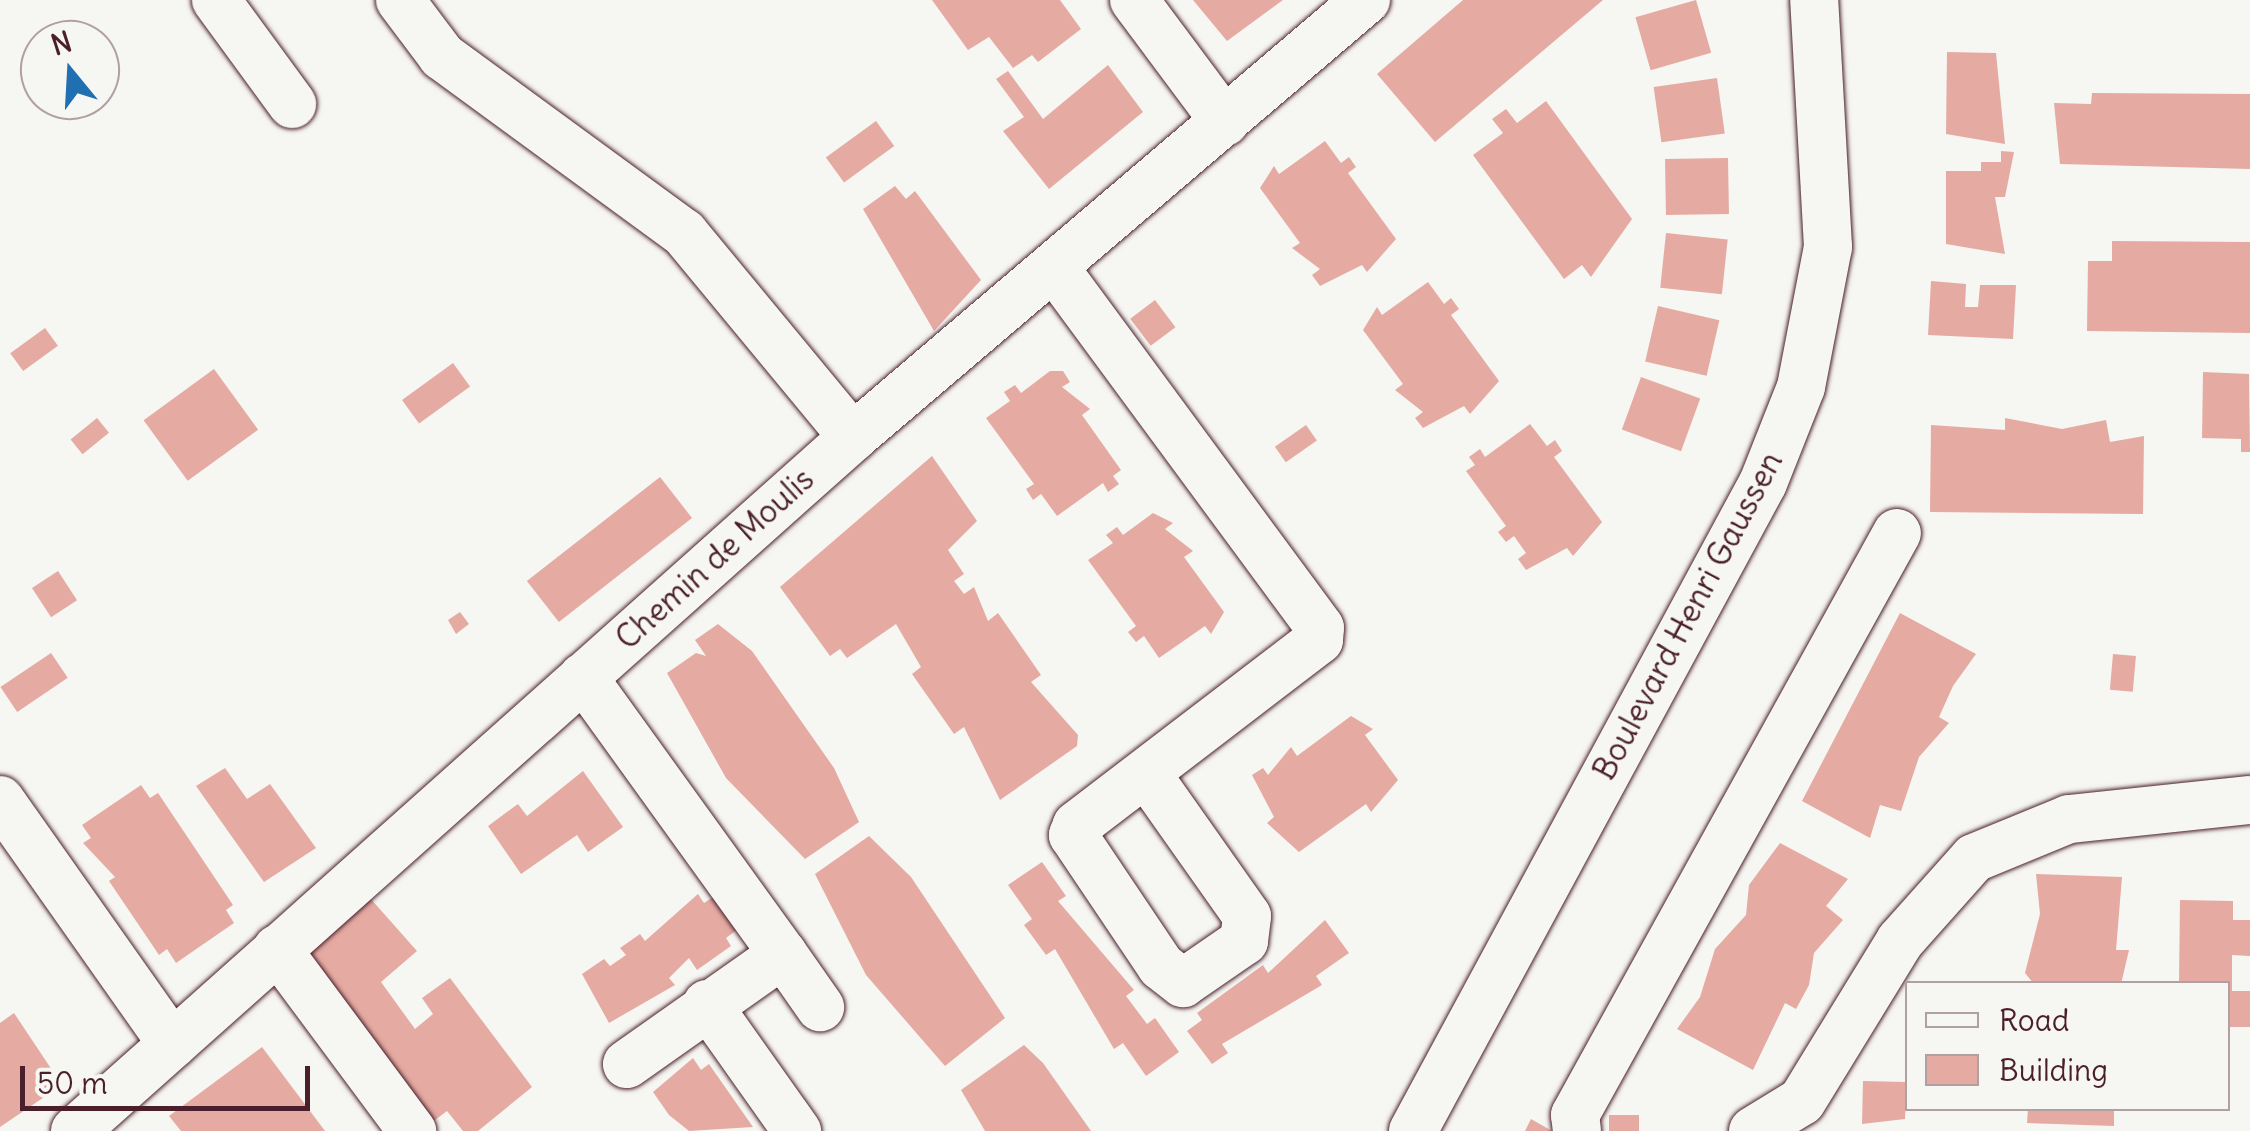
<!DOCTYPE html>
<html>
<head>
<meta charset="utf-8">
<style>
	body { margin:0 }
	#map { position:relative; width:2250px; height:1131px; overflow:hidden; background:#f6f6f2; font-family:Delius,sans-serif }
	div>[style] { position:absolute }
	.building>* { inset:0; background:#e5aba2; transform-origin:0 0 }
	.roads { filter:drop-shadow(0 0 2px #4a1f2b) drop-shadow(0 0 2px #4a1f2b) }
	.minor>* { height:48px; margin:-24px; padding:0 24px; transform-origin:24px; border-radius:24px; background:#f6f6f2 }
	span { translate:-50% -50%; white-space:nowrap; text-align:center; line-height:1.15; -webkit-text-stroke:9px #f6f6f2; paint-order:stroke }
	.street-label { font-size:32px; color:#4a1f2b }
	.legend { position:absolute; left:1905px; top:981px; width:325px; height:130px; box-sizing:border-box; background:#f6f6f2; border:2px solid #b1a0a2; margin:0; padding:12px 18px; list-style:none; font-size:30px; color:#4a1f2b }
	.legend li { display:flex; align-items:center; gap:20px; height:50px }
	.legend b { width:50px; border:2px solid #b1a0a2 }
	.north { position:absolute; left:20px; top:20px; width:100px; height:100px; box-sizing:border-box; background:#f6f6f2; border:2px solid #b1a0a2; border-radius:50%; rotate:342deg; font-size:28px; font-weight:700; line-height:40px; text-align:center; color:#4a1f2b }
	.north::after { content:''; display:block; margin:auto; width:35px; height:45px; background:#1f6fb2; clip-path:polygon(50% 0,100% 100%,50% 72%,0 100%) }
	.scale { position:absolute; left:20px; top:1066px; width:290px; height:45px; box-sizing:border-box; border:5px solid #4a1f2b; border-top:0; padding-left:12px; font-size:30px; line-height:35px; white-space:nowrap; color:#4a1f2b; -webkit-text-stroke:8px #f6f6f2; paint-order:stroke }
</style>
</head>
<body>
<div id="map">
	<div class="building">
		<div style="clip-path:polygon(932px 0,1060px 0,1081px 29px,1038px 62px,1032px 55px,1013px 68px,989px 37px,968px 50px)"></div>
		<div style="clip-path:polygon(1193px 0,1283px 0,1227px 41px)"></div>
		<div style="clip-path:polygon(1463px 0,1603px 0,1435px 142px,1377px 74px)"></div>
		<div style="left:1696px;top:0;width:55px;height:63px;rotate:74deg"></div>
		<div style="clip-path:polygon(1947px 52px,1996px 53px,2005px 144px,1946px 134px)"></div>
		<div style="clip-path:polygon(1108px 65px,1143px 112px,1049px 189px,1003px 131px,1024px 117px,996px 79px,1008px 71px,1043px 119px)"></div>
		<div style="left:1717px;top:78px;width:56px;height:64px;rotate:82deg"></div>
		<div style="clip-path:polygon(2092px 93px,2250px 94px,2250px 169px,2060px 164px,2054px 103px,2091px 104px)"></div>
		<div style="clip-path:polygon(1546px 101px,1632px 219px,1591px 277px,1582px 265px,1564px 279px,1473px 155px,1503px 133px,1492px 119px,1506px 109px,1517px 123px)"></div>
		<div style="left:876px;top:121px;width:31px;height:62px;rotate:54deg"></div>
		<div style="clip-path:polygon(1325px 141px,1341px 163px,1349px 157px,1356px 167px,1348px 173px,1396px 239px,1367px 272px,1362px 265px,1320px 286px,1312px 275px,1320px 269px,1292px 248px,1300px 243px,1260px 188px,1274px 166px,1279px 174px)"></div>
		<div style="clip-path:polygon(2001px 151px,2014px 152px,2005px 197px,1995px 197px,2005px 254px,1946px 244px,1946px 171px,1981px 171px,1981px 162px,2001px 162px)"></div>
		<div style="left:1728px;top:158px;width:56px;height:63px;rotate:89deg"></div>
		<div style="clip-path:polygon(895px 186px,906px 199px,915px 191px,981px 280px,934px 331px,863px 209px)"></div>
		<div style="left:1666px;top:233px;width:62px;height:55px;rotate:6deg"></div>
		<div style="clip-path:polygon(2112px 241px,2250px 242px,2250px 333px,2087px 331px,2088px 261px,2112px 261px)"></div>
		<div style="clip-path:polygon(1931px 281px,1966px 284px,1965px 307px,1978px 307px,1980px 285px,2016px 285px,2013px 339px,1928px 335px)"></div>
		<div style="clip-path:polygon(1428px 282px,1444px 304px,1451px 298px,1459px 309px,1451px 315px,1499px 381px,1470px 414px,1464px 406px,1423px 428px,1415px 418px,1423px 412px,1395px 390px,1403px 384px,1363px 330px,1377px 307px,1382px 315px)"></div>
		<div style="left:1155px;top:300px;width:34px;height:31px;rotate:53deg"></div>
		<div style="left:1658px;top:306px;width:63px;height:57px;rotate:13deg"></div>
		<div style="left:45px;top:328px;width:22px;height:43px;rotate:54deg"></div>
		<div style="left:453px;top:363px;width:29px;height:63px;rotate:54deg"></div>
		<div style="left:214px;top:369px;width:75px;height:87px;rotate:54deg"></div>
		<div style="clip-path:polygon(1050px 371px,1063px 371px,1070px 382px,1062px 387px,1090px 409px,1082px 415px,1121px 470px,1113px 476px,1119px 484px,1108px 492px,1103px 483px,1057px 516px,1041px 494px,1033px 500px,1026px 489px,1034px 484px,986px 418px,1010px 401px,1004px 392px,1015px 385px,1021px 393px)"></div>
		<div style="clip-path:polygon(2203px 372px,2249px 374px,2250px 452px,2241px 452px,2241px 439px,2202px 438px)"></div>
		<div style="left:1641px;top:377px;width:63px;height:56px;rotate:20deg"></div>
		<div style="left:97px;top:418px;width:19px;height:34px;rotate:51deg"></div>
		<div style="clip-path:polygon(2005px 418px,2062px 429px,2106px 420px,2110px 442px,2144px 436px,2143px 514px,1930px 512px,1931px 425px,2005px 430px)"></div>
		<div style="clip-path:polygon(1530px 424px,1547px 446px,1555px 440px,1562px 451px,1554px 457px,1602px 522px,1573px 556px,1567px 548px,1526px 570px,1518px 559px,1526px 553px,1514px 536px,1506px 542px,1498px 532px,1506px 526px,1466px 471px,1475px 465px,1469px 457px,1480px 449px,1485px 457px)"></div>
		<div style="left:1306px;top:425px;width:19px;height:38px;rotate:55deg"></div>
		<div style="clip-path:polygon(932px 456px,977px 521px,948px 550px,964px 574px,954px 581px,964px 594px,974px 587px,988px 621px,998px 613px,1041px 675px,1031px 682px,1078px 735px,1077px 746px,1000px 800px,964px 727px,954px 734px,912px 674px,921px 667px,896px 624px,847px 658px,840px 649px,830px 656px,780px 587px)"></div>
		<div style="left:660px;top:477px;width:52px;height:169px;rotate:52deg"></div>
		<div style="clip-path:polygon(1153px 513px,1173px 523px,1165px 529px,1193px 551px,1184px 557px,1224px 612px,1211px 634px,1205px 626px,1159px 658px,1144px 636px,1136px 642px,1128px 632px,1136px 626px,1088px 560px,1113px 543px,1106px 535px,1117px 527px,1123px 535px)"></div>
		<div style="left:58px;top:571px;width:35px;height:31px;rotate:57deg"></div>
		<div style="clip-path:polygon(460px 612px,469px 624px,456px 634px,448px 620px)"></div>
		<div style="clip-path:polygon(1900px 613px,1976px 654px,1953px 686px,1939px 717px,1949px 723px,1919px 757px,1901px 811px,1880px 805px,1870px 838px,1802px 801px)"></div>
		<div style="clip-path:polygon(718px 624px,752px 651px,834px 768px,859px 822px,805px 859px,726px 778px,667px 673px,696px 653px,706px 656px,695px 640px)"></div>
		<div style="left:51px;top:653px;width:30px;height:61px;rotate:56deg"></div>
		<div style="left:2113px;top:654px;width:23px;height:36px;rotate:5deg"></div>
		<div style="clip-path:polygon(1351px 716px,1373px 729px,1365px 735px,1398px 780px,1371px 812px,1366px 804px,1299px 852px,1267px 823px,1274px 817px,1252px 775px,1263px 768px,1268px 775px,1291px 747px,1297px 756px)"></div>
		<div style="clip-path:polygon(225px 768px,247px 799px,270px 784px,316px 848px,264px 882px,196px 786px)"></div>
		<div style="clip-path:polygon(583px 771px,623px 827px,588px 852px,577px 835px,521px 874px,488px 826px,518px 804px,527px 816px)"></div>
		<div style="clip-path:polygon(141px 785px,150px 798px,158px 793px,233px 905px,226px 910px,234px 923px,176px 963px,167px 949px,159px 955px,109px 881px,115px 877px,83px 843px,91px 838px,82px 825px)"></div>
		<div style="clip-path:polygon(869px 836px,911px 877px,1005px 1018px,945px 1066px,866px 975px,815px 874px)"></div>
		<div style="clip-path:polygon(1780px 843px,1848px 879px,1826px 906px,1843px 920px,1814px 953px,1809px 985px,1796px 1009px,1785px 1003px,1753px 1070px,1677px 1029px,1700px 997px,1715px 949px,1746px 915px,1749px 885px)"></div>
		<div style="clip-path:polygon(1042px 862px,1066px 896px,1058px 901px,1134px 990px,1126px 996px,1147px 1024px,1155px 1018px,1179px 1052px,1146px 1076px,1123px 1043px,1114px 1049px,1055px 949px,1046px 955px,1024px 925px,1032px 919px,1008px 885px)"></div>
		<div style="clip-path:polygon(2036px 874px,2122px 877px,2116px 950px,2129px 950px,2121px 984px,2034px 984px,2025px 973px,2040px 914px)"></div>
		<div style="clip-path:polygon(698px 894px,704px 903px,715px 896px,738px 929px,726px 938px,731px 946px,697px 970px,689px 958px,669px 978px,675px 985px,609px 1023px,582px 974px,604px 959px,610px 966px,626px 955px,620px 948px,640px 934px,645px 941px)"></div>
		<div style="clip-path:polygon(370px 898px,417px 951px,381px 982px,415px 1029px,433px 1014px,422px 998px,450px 978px,532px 1087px,478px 1131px,463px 1131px,447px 1111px,431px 1123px,307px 953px)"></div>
		<div style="clip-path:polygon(2180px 900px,2233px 901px,2233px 920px,2250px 920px,2250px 956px,2232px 955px,2232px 991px,2250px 991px,2250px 1027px,2228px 1027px,2228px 984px,2179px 984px)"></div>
		<div style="clip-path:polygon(1325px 920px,1349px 953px,1316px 976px,1322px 985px,1222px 1044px,1228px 1053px,1212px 1064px,1187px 1031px,1202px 1020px,1197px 1013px,1263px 965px,1268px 973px)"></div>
		<div style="clip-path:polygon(14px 1013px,62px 1085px,0 1127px,0 1023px)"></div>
		<div style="clip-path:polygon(1024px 1045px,1043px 1063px,1091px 1131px,985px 1131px,961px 1090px)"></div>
		<div style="clip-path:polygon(262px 1047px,325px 1131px,181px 1131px,169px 1116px)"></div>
		<div style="clip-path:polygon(693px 1058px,701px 1070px,709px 1064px,753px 1127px,689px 1131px,669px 1115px,653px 1092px)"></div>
		<div style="clip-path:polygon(1863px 1081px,1906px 1082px,1905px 1119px,1862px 1124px)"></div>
		<div style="clip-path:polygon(2028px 1108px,2114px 1108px,2114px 1126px,2027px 1123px)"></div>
		<div style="left:1609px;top:1115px;width:30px;height:16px"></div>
		<div style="clip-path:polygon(1531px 1119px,1552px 1131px,1525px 1131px)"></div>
	</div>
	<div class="roads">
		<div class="minor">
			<div style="left:216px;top:0;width:129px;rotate:53.8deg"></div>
			<div style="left:400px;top:0;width:70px;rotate:53.1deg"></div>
			<div style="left:442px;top:56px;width:300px;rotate:36.2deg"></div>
			<div style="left:684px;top:233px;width:265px;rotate:50.4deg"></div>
			<div style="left:1134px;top:0;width:152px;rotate:53.3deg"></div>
			<div style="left:1054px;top:267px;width:448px;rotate:53.6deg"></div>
			<div style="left:1320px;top:628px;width:12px;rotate:95deg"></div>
			<div style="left:1319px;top:640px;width:305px;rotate:142.6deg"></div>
			<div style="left:1077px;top:825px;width:11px;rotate:112deg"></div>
			<div style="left:1073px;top:835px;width:158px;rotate:56.1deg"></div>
			<div style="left:1161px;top:966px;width:28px;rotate:38deg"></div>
			<div style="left:1183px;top:983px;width:74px;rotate:-34.5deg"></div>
			<div style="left:1244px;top:941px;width:25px;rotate:-83deg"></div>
			<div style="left:1247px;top:916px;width:174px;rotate:-125.2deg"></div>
			<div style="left:583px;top:677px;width:342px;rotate:54.2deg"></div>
			<div style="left:783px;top:954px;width:191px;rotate:144.8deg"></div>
			<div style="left:0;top:800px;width:299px;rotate:54.8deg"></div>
			<div style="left:277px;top:949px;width:227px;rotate:53.4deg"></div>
			<div style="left:783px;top:954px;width:65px;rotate:55.1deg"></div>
			<div style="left:707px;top:1004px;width:156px;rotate:54.7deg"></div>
			<div style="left:75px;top:1131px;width:1043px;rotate:-41.73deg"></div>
			<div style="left:853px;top:437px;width:674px;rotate:-40.43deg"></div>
			<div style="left:1413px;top:1131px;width:736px;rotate:-61.63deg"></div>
			<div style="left:1763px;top:483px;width:103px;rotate:-68.4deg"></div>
			<div style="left:1801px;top:387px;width:143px;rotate:-79.1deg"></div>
			<div style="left:1828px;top:247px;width:247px;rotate:-93.2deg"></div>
			<div style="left:1577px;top:1131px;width:16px;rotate:-97deg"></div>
			<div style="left:1575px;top:1115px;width:665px;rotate:-61.05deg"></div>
			<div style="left:1753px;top:1131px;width:57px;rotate:-31.5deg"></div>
			<div style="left:1802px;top:1101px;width:188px;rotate:-58.5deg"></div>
			<div style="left:1900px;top:941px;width:111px;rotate:-48.3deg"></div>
			<div style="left:1974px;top:858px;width:103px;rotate:-22.3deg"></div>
			<div style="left:2069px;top:819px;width:182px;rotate:-6deg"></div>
		</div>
	</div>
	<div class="street-label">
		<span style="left:715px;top:559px;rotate:-42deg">Chemin de Moulis</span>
		<span style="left:1688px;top:616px;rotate:-62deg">Boulevard Henri Gaussen</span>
	</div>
	<ul class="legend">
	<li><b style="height:12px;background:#f6f6f2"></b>Road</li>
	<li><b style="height:28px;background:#e5aba2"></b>Building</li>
	</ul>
	<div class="north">N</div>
	<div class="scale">50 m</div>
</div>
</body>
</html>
